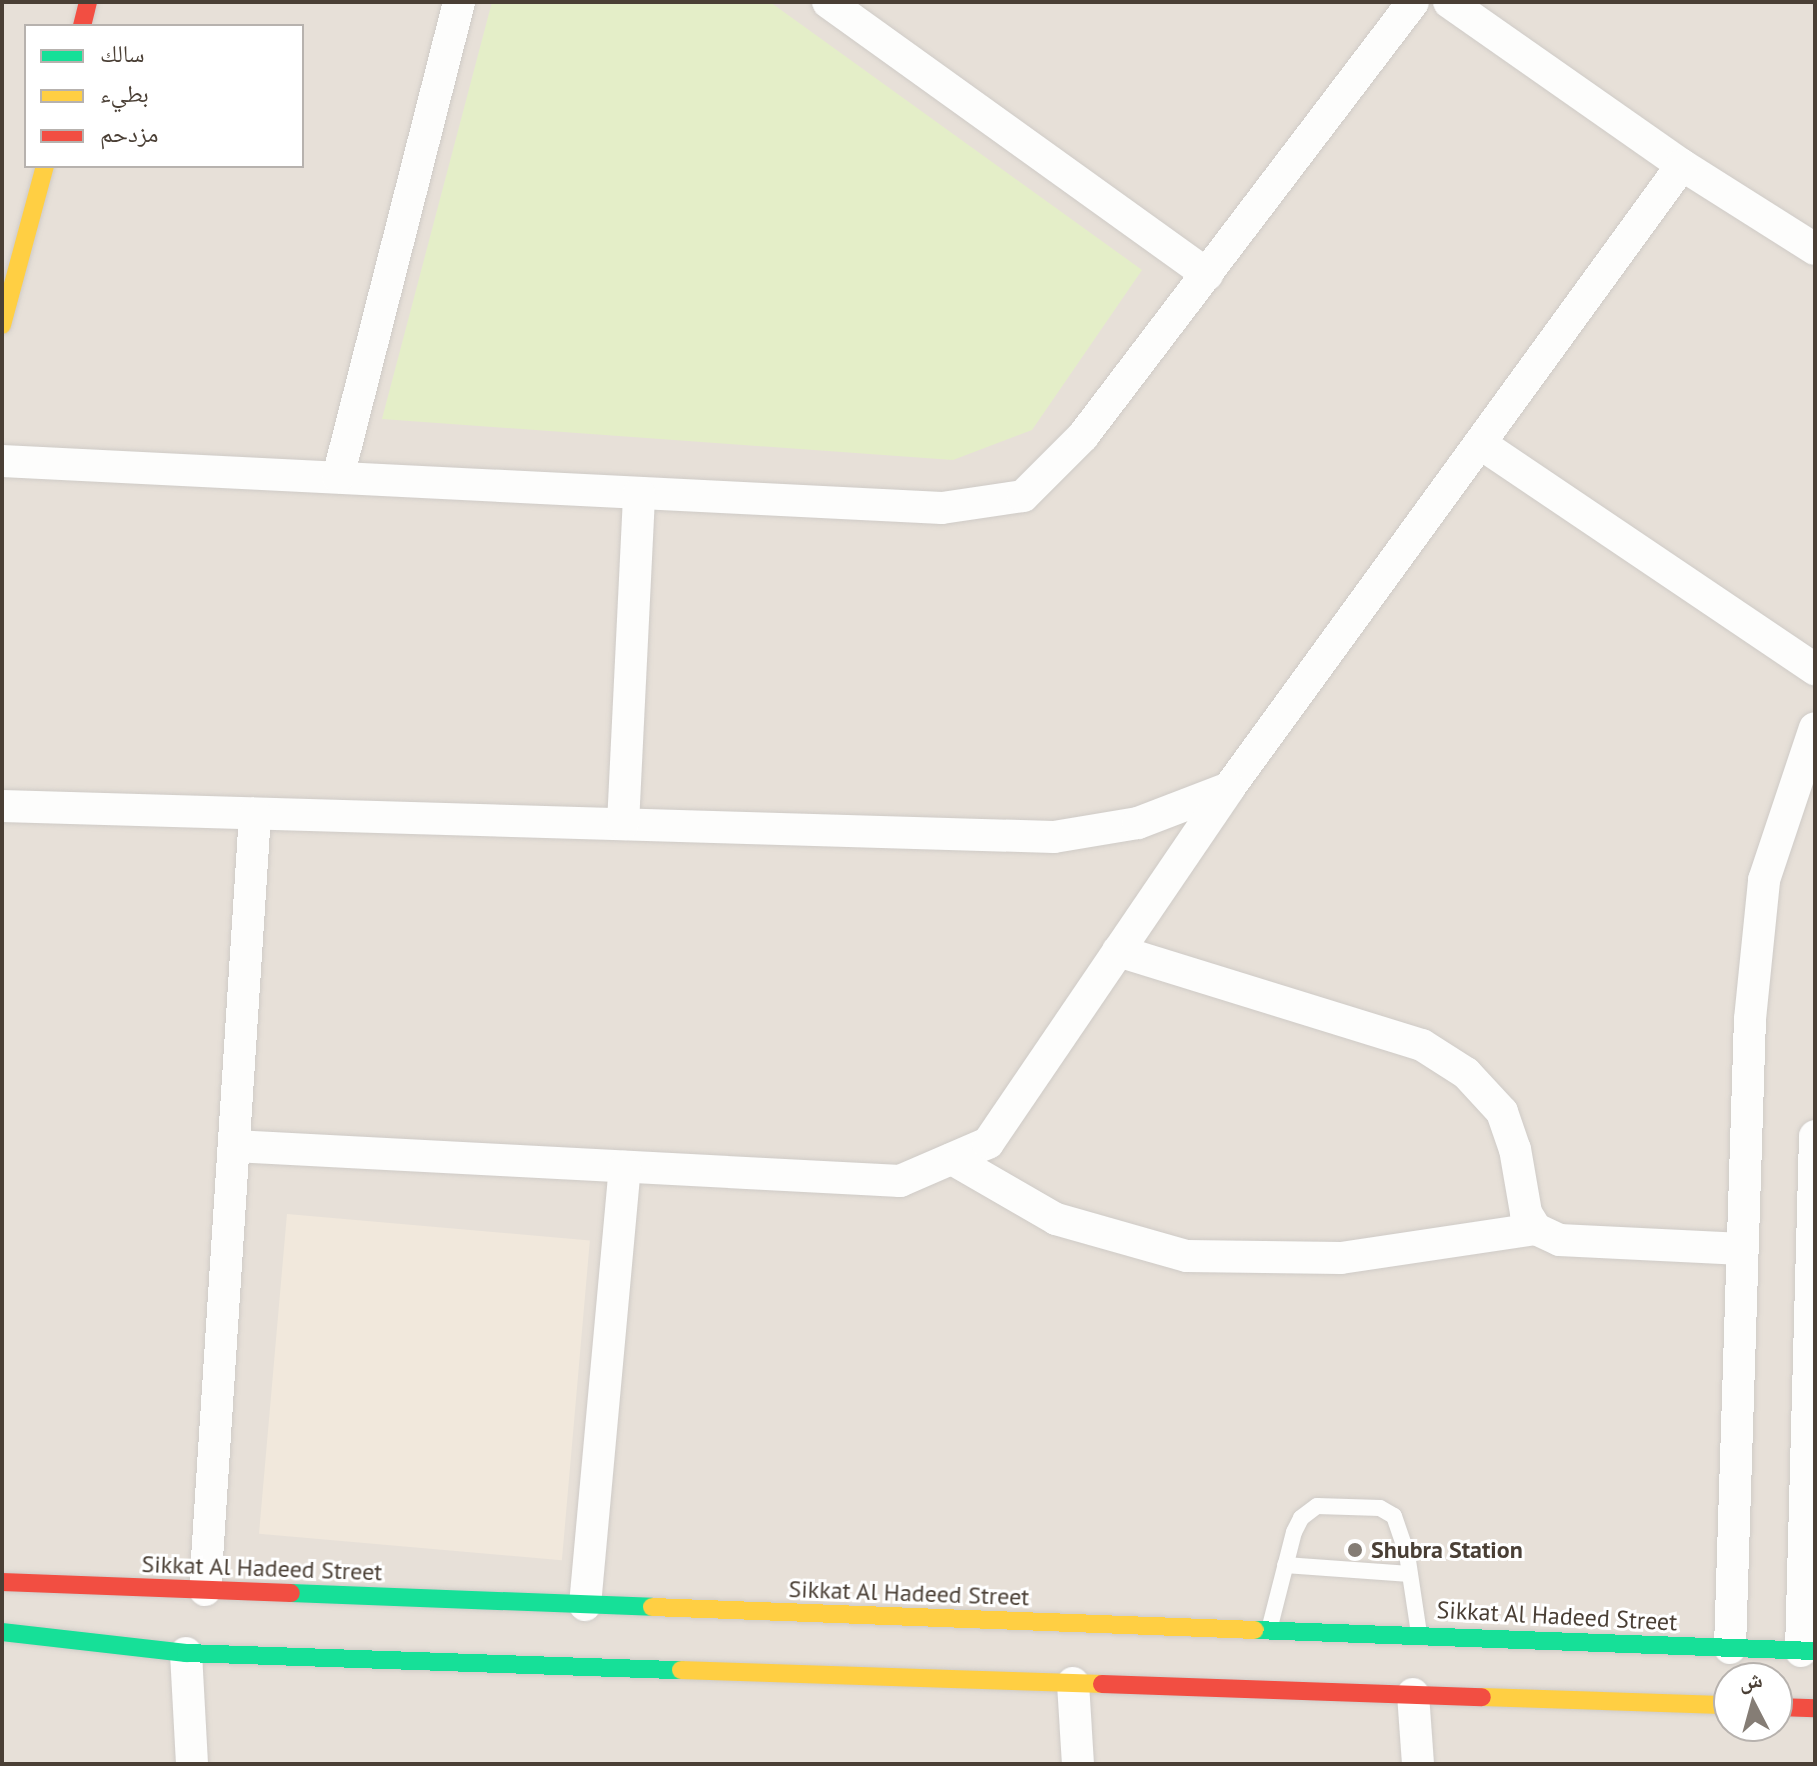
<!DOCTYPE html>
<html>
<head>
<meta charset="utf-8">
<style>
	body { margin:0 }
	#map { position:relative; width:1817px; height:1766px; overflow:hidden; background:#f2efeb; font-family:"PT Sans","Noto Naskh Arabic",sans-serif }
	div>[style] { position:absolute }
	.residential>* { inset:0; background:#e7e0d8 }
	.education>* { inset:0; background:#f1e8dc; transform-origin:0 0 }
	.green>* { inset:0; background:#e4eec8 }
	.roads { filter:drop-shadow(0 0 2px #cfcbc7) drop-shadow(0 0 2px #cfcbc7) }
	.lane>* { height:16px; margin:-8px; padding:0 8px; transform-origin:8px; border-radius:8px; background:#fdfdfc }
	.street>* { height:32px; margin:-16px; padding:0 16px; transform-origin:16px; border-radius:16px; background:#fdfdfc }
	.fast>* { height:18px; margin:-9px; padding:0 9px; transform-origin:9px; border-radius:9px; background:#16e098 }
	.slow>* { height:18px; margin:-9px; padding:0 9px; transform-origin:9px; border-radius:9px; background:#ffcf43 }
	.jam>* { height:18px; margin:-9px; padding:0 9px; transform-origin:9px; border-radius:9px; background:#f24e42 }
	.dots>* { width:22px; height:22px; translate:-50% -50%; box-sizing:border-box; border:4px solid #fff; border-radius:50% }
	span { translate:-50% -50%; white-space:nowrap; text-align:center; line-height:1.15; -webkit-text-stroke:6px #fff; paint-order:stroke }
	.poi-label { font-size:24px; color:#4a3f35; font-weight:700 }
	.left { translate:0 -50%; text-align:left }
	.street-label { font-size:24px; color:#4a3f35 }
	.frame { position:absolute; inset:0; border:4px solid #4a3f35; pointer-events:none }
	.legend { position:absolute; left:24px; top:24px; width:280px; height:144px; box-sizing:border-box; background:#fff; border:2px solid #b7b2ae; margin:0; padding:10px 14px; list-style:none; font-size:24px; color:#4a3f35 }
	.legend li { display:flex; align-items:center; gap:16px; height:40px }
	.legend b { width:40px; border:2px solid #b7b2ae }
	.north { position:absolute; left:1713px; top:1662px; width:80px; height:80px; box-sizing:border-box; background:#fff; border:2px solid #b7b2ae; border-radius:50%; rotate:354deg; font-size:22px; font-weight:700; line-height:32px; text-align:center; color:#4a3f35 }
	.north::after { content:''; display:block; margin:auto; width:28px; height:36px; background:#857d75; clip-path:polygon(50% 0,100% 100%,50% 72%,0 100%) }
</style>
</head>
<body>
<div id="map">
	<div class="residential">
		<div style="clip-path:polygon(evenodd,2px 2px,1815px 2px,1815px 1764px,2px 1764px,2px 2px,26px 26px,302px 26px,302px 166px,26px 166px,26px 26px,2px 2px,1729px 1678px,1777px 1678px,1777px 1726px,1729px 1726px,1729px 1678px)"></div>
	</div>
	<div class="education">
		<div style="left:287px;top:1214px;width:304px;height:321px;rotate:5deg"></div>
	</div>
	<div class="green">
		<div style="clip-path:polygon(492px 2px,770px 2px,1142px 270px,1032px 430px,953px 460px,382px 419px)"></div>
	</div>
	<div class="roads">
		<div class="lane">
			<div style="left:1285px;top:1565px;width:125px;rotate:4.1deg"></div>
			<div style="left:1269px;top:1630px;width:101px;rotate:-75.7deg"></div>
			<div style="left:1294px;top:1532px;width:16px;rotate:-63deg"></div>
			<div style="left:1301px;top:1518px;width:20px;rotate:-37deg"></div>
			<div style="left:1317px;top:1506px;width:63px;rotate:1.8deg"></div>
			<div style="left:1380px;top:1508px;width:16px;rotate:30deg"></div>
			<div style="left:1394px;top:1516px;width:40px;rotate:71.1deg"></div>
			<div style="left:1407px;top:1554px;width:80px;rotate:81.4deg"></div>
		</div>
		<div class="street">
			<div style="left:828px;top:2px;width:467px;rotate:35.7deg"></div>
			<div style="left:1449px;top:2px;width:284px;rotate:35deg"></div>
			<div style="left:1682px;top:165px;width:157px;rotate:32.3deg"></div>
			<div style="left:1481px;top:444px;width:403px;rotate:34deg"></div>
			<div style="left:2px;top:461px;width:941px;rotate:2.86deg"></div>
			<div style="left:942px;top:508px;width:82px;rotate:-8.4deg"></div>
			<div style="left:1023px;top:496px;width:85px;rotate:-45deg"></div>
			<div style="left:1083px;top:436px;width:545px;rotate:-52.75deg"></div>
			<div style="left:338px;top:477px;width:490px;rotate:-75.7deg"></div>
			<div style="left:2px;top:806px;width:1052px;rotate:1.69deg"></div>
			<div style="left:1054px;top:837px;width:85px;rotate:-9.5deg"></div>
			<div style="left:1138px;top:823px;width:97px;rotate:-21deg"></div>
			<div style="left:1229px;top:788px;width:770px;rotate:-53.98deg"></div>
			<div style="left:623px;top:824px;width:331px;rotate:-87.2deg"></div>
			<div style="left:1118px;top:951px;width:318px;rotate:17.2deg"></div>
			<div style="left:1422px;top:1045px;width:52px;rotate:32.5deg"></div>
			<div style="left:1466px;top:1073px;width:53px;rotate:47.3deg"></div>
			<div style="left:1502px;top:1112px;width:39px;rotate:71deg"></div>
			<div style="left:1515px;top:1149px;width:65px;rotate:80.2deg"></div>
			<div style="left:1526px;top:1213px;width:19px;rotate:58deg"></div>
			<div style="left:1536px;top:1229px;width:26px;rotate:25deg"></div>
			<div style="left:1560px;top:1240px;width:182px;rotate:2.8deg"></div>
			<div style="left:234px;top:1146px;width:667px;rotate:3.01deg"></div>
			<div style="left:900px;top:1181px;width:96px;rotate:-23.4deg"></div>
			<div style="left:988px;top:1143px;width:429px;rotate:-55.8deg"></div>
			<div style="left:952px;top:1159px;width:120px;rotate:30deg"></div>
			<div style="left:1056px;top:1219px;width:136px;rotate:15.8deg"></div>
			<div style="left:1187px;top:1256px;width:154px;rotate:0.7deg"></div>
			<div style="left:1341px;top:1258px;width:197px;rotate:-8.5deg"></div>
			<div style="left:205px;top:1590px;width:778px;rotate:-86.31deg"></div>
			<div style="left:585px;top:1605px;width:440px;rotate:-84.8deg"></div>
			<div style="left:1730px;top:1648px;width:629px;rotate:-88.18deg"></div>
			<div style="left:1750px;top:1019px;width:140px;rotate:-84.2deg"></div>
			<div style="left:1764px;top:880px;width:160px;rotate:-71.5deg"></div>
			<div style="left:1801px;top:1651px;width:515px;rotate:-88.44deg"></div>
			<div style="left:186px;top:1653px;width:111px;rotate:86.9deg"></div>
			<div style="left:1073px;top:1683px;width:81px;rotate:86.5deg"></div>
			<div style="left:1413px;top:1694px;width:70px;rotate:85.9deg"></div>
		</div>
		<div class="fast">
			<div style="left:291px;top:1593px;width:361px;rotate:2.2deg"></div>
			<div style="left:1255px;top:1630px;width:560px;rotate:2.15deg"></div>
			<div style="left:2px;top:1632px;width:185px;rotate:6.5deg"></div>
			<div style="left:186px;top:1653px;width:495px;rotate:2deg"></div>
		</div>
		<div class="slow">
			<div style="left:2px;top:325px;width:165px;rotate:-74.9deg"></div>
			<div style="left:652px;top:1607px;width:603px;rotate:2.18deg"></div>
			<div style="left:681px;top:1670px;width:421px;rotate:1.9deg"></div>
			<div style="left:1482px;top:1697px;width:247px;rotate:1.9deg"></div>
		</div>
		<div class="jam">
			<div style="left:82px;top:26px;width:25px;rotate:-76deg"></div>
			<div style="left:2px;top:1582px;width:289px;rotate:2.2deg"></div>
			<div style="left:1102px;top:1684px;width:380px;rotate:2deg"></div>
			<div style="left:1777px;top:1707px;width:38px;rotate:2deg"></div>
		</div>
	</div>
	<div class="dots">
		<div style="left:1355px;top:1550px;background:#857d75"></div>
	</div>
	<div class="poi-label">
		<span class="left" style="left:1371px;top:1550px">Shubra Station</span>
	</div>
	<div class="street-label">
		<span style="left:262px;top:1568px;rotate:2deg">Sikkat Al Hadeed Street</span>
		<span style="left:909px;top:1593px;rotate:2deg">Sikkat Al Hadeed Street</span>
		<span style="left:1557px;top:1616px;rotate:3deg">Sikkat Al Hadeed Street</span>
	</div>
	<div class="frame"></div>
	<ul class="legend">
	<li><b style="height:10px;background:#16e098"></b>سالك</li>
	<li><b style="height:10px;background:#ffcf43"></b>بطيء</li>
	<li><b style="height:10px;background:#f24e42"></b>مزدحم</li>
	</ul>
	<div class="north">ش</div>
</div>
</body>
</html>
